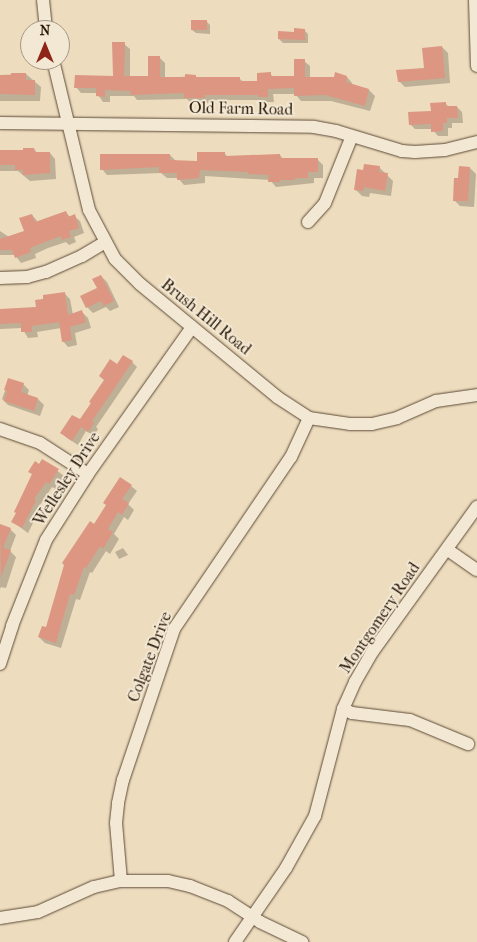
<!DOCTYPE html>
<html>
<head>
<meta charset="utf-8">
<style>
	body { margin:0 }
	#map { position:relative; width:477px; height:942px; overflow:hidden; background:#eddcbd; font-family:"IM FELL French Canon",serif }
	div>[style] { position:absolute }
	.shadow>* { inset:0; background:#0003 }
	.building>* { inset:0; background:#dc9682; transform-origin:0 0 }
	.roads { filter:drop-shadow(0 0 1px #5c4a37) drop-shadow(0 0 1px #5c4a37) }
	.minor>* { height:12px; margin:-6px; padding:0 6px; transform-origin:6px; border-radius:6px; background:#f3e8d4 }
	span { translate:-50% -50%; white-space:nowrap; text-align:center; line-height:1.15; -webkit-text-stroke:4px #f3e8d4; paint-order:stroke }
	.street-label { font-size:16px; color:#2b1a0a }
	.north { position:absolute; left:20px; top:20px; width:50px; height:50px; box-sizing:border-box; background:#f3e8d4; border:1px solid #a39683; border-radius:50%; rotate:0deg; font-size:14px; font-weight:700; line-height:20px; text-align:center; color:#2b1a0a }
	.north::after { content:''; display:block; margin:auto; width:18px; height:22px; background:#8f2418; clip-path:polygon(50% 0,100% 100%,50% 72%,0 100%) }
</style>
</head>
<body>
<div id="map">
	<div class="shadow">
		<div style="clip-path:polygon(206px 21px,210px 25px,210px 34px,196px 33px,192px 30px)"></div>
		<div style="clip-path:polygon(304px 30px,308px 34px,308px 43px,283px 43px,279px 39px)"></div>
		<div style="clip-path:polygon(124px 44px,130px 49px,130px 77px,150px 78px,159px 57px,165px 63px,165px 78px,195px 76px,198px 79px,239px 78px,243px 82px,258px 82px,270px 74px,274px 77px,295px 77px,304px 61px,310px 66px,310px 78px,347px 77px,352px 83px,352px 85px,369px 90px,375px 96px,370px 111px,331px 101px,301px 101px,295px 94px,273px 94px,274px 102px,265px 102px,262px 100px,211px 100px,211px 103px,191px 103px,187px 99px,137px 100px,134px 96px,110px 96px,110px 102px,103px 102px,97px 93px,81px 93px,76px 87px,115px 77px)"></div>
		<div style="clip-path:polygon(442px 47px,448px 53px,450px 83px,405px 87px,399px 81px,425px 69px)"></div>
		<div style="clip-path:polygon(26px 74px,41px 87px,40px 101px,0 101px,0 75px)"></div>
		<div style="clip-path:polygon(446px 104px,449px 107px,457px 107px,462px 112px,463px 123px,452px 123px,452px 128px,448px 128px,448px 136px,438px 136px,432px 129px,415px 129px,410px 124px)"></div>
		<div style="clip-path:polygon(34px 149px,38px 154px,50px 153px,55px 159px,56px 179px,30px 181px,18px 171px,0 171px,0 151px,24px 152px)"></div>
		<div style="clip-path:polygon(224px 153px,228px 157px,280px 155px,283px 159px,317px 159px,323px 165px,323px 178px,314px 178px,314px 183px,276px 187px,270px 180px,205px 176px,205px 183px,184px 185px,178px 178px,167px 178px,161px 173px,107px 175px,102px 169px,170px 155px,176px 161px,198px 162px)"></div>
		<div style="clip-path:polygon(379px 167px,393px 181px,391px 196px,370px 193px,369px 197px,362px 196px,356px 190px,364px 171px)"></div>
		<div style="clip-path:polygon(470px 168px,476px 174px,474px 207px,460px 206px,454px 200px)"></div>
		<div style="clip-path:polygon(66px 212px,70px 217px,74px 216px,80px 221px,84px 233px,74px 237px,76px 242px,69px 245px,66px 242px,48px 248px,35px 254px,36px 258px,21px 263px,15px 255px,0 255px,0 231px,9px 237px,25px 232px,32px 215px,38px 222px)"></div>
		<div style="clip-path:polygon(101px 276px,107px 282px,119px 307px,110px 311px,106px 307px,93px 313px,87px 307px,98px 289px)"></div>
		<div style="clip-path:polygon(65px 294px,70px 299px,73px 315px,82px 312px,88px 318px,91px 328px,75px 333px,77px 345px,68px 347px,63px 341px,61px 328px,37px 332px,38px 337px,28px 338px,22px 328px,0 329px,0 309px,37px 309px)"></div>
		<div style="clip-path:polygon(132px 362px,137px 367px,96px 427px,98px 429px,94px 436px,86px 431px,78px 445px,67px 438px,62px 433px,80px 421px,105px 380px,117px 365px)"></div>
		<div style="clip-path:polygon(9px 380px,23px 384px,29px 390px,27px 396px,38px 399px,44px 405px,40px 416px,8px 405px,2px 399px)"></div>
		<div style="clip-path:polygon(43px 460px,64px 476px,56px 489px,52px 487px,40px 505px,41px 507px,28px 533px,13px 522px,33px 475px)"></div>
		<div style="clip-path:polygon(131px 486px,137px 491px,128px 504px,134px 510px,128px 520px,124px 517px,114px 534px,119px 539px,110px 554px,106px 551px,92px 573px,90px 572px,80px 600px,76px 599px,61px 648px,45px 643px,39px 637px,46px 629px,95px 526px)"></div>
		<div style="clip-path:polygon(0 526px,10px 529px,16px 535px,10px 551px,16px 557px,6px 588px,1px 587px,0 589px)"></div>
		<div style="clip-path:polygon(123px 548px,128px 555px,119px 559px,115px 552px)"></div>
	</div>
	<div class="building">
		<div style="left:191px;top:20px;width:16px;height:10px"></div>
		<div style="clip-path:polygon(294px 28px,305px 29px,305px 40px,278px 39px,278px 31px,294px 32px)"></div>
		<div style="clip-path:polygon(112px 42px,125px 42px,124px 76px,148px 76px,148px 56px,160px 56px,160px 77px,185px 77px,185px 74px,196px 75px,196px 77px,240px 77px,240px 81px,257px 81px,257px 73px,271px 72px,271px 76px,294px 76px,294px 59px,305px 59px,305px 77px,334px 77px,335px 72px,347px 76px,346px 82px,369px 89px,365px 106px,325px 95px,294px 96px,294px 88px,268px 89px,268px 97px,258px 97px,258px 95px,205px 95px,205px 98px,184px 98px,184px 93px,130px 95px,131px 91px,105px 90px,105px 97px,96px 96px,96px 88px,74px 88px,75px 75px,113px 76px)"></div>
		<div style="clip-path:polygon(442px 46px,445px 78px,398px 82px,396px 70px,424px 68px,422px 48px)"></div>
		<div style="clip-path:polygon(11px 73px,26px 73px,26px 80px,35px 80px,35px 95px,0 94px,0 75px,11px 75px)"></div>
		<div style="clip-path:polygon(446px 102px,446px 106px,457px 106px,458px 118px,447px 118px,447px 123px,443px 123px,443px 131px,431px 132px,431px 124px,409px 125px,408px 112px,431px 111px,430px 103px)"></div>
		<div style="clip-path:polygon(23px 148px,34px 148px,35px 152px,50px 152px,50px 173px,23px 175px,23px 170px,15px 170px,15px 165px,0 165px,0 150px,23px 150px)"></div>
		<div style="clip-path:polygon(197px 152px,225px 152px,225px 156px,280px 154px,280px 158px,318px 158px,318px 172px,308px 172px,308px 178px,295px 178px,295px 180px,280px 180px,280px 182px,268px 182px,269px 175px,248px 174px,248px 172px,200px 170px,199px 178px,177px 180px,177px 173px,159px 173px,159px 167px,100px 170px,100px 154px,170px 154px,170px 160px,197px 161px)"></div>
		<div style="clip-path:polygon(364px 164px,380px 166px,379px 172px,388px 173px,385px 191px,364px 187px,363px 191px,354px 190px,357px 169px,363px 170px)"></div>
		<div style="clip-path:polygon(459px 166px,470px 167px,468px 201px,453px 201px,454px 178px,458px 178px)"></div>
		<div style="clip-path:polygon(66px 211px,68px 217px,75px 214px,79px 228px,69px 231px,71px 237px,62px 240px,61px 236px,42px 243px,30px 248px,31px 252px,15px 258px,12px 250px,0 250px,0 239px,24px 231px,19px 218px,32px 214px,35px 222px)"></div>
		<div style="clip-path:polygon(101px 275px,114px 301px,104px 306px,101px 301px,86px 308px,80px 296px,97px 288px,92px 279px)"></div>
		<div style="clip-path:polygon(65px 292px,68px 315px,82px 310px,86px 322px,70px 327px,72px 340px,62px 342px,59px 322px,32px 326px,32px 332px,21px 332px,21px 323px,0 324px,0 309px,36px 307px,35px 300px,43px 299px,43px 295px)"></div>
		<div style="clip-path:polygon(123px 355px,133px 361px,92px 421px,94px 423px,88px 432px,81px 427px,72px 441px,60px 433px,72px 415px,80px 419px,91px 403px,89px 402px,104px 380px,99px 376px,110px 359px,117px 364px)"></div>
		<div style="clip-path:polygon(8px 378px,24px 383px,21px 392px,38px 398px,34px 411px,4px 401px,7px 391px,4px 390px)"></div>
		<div style="clip-path:polygon(42px 459px,59px 469px,49px 484px,46px 482px,34px 499px,36px 500px,22px 528px,11px 522px,16px 513px,14px 512px,32px 474px,28px 472px,35px 461px,39px 464px)"></div>
		<div style="clip-path:polygon(120px 477px,132px 485px,122px 499px,129px 503px,122px 515px,118px 512px,108px 529px,113px 532px,103px 549px,100px 546px,86px 568px,84px 567px,74px 595px,70px 594px,56px 643px,38px 637px,42px 626px,46px 627px,64px 565px,62px 563px,90px 521px,94px 524px,106px 505px,103px 503px)"></div>
		<div style="clip-path:polygon(0 524px,11px 528px,3px 548px,11px 550px,1px 577px)"></div>
	</div>
	<div class="roads">
		<div class="minor">
			<div style="left:43px;top:0;width:30px;rotate:84deg"></div>
			<div style="left:475px;top:0;width:66px;rotate:88.3deg"></div>
			<div style="left:53px;top:60px;width:154px;rotate:76.5deg"></div>
			<div style="left:89px;top:210px;width:55px;rotate:62deg"></div>
			<div style="left:115px;top:259px;width:35px;rotate:45deg"></div>
			<div style="left:140px;top:284px;width:178px;rotate:39.5deg"></div>
			<div style="left:277px;top:397px;width:38px;rotate:33deg"></div>
			<div style="left:309px;top:418px;width:41px;rotate:8.3deg"></div>
			<div style="left:350px;top:424px;width:22px"></div>
			<div style="left:372px;top:424px;width:26px;rotate:-13deg"></div>
			<div style="left:397px;top:418px;width:43px;rotate:-23.6deg"></div>
			<div style="left:436px;top:401px;width:41px;rotate:-8.3deg"></div>
			<div style="left:0;top:123px;width:314px;rotate:0.7deg"></div>
			<div style="left:314px;top:127px;width:22px;rotate:10deg"></div>
			<div style="left:336px;top:131px;width:69px;rotate:16.9deg"></div>
			<div style="left:402px;top:151px;width:13px;rotate:4deg"></div>
			<div style="left:415px;top:152px;width:30px;rotate:-4deg"></div>
			<div style="left:445px;top:150px;width:33px;rotate:-14deg"></div>
			<div style="left:308px;top:222px;width:25px;rotate:-48deg"></div>
			<div style="left:325px;top:203px;width:72px;rotate:-68.1deg"></div>
			<div style="left:0;top:278px;width:27px;rotate:-2deg"></div>
			<div style="left:27px;top:277px;width:20px;rotate:-15deg"></div>
			<div style="left:46px;top:272px;width:39px;rotate:-24deg"></div>
			<div style="left:82px;top:256px;width:26px;rotate:-31deg"></div>
			<div style="left:0;top:429px;width:42px;rotate:19.3deg"></div>
			<div style="left:40px;top:443px;width:57px;rotate:32.9deg"></div>
			<div style="left:448px;top:550px;width:35px;rotate:35deg"></div>
			<div style="left:0;top:664px;width:40px;rotate:-72deg"></div>
			<div style="left:12px;top:626px;width:92px;rotate:-68.4deg"></div>
			<div style="left:46px;top:540px;width:78px;rotate:-57.5deg"></div>
			<div style="left:88px;top:474px;width:180px;rotate:-54.7deg"></div>
			<div style="left:343px;top:709px;width:10px;rotate:24deg"></div>
			<div style="left:352px;top:713px;width:58px;rotate:6.9deg"></div>
			<div style="left:410px;top:720px;width:63px;rotate:22.5deg"></div>
			<div style="left:121px;top:881px;width:58px;rotate:-94.9deg"></div>
			<div style="left:116px;top:823px;width:20px;rotate:-84deg"></div>
			<div style="left:118px;top:803px;width:24px;rotate:-78deg"></div>
			<div style="left:123px;top:780px;width:159px;rotate:-71.3deg"></div>
			<div style="left:174px;top:629px;width:208px;rotate:-55.8deg"></div>
			<div style="left:291px;top:457px;width:43px;rotate:-65.2deg"></div>
			<div style="left:0;top:918px;width:38px;rotate:-9deg"></div>
			<div style="left:38px;top:912px;width:61px;rotate:-24.1deg"></div>
			<div style="left:94px;top:887px;width:28px;rotate:-13deg"></div>
			<div style="left:121px;top:881px;width:47px"></div>
			<div style="left:168px;top:881px;width:23px;rotate:13deg"></div>
			<div style="left:190px;top:886px;width:41px;rotate:21.5deg"></div>
			<div style="left:228px;top:901px;width:38px;rotate:33deg"></div>
			<div style="left:260px;top:922px;width:47px;rotate:25.5deg"></div>
			<div style="left:235px;top:942px;width:90px;rotate:-55.4deg"></div>
			<div style="left:286px;top:868px;width:60px;rotate:-60.9deg"></div>
			<div style="left:315px;top:816px;width:111px;rotate:-75.3deg"></div>
			<div style="left:343px;top:709px;width:30px;rotate:-66deg"></div>
			<div style="left:355px;top:682px;width:36px;rotate:-60deg"></div>
			<div style="left:373px;top:651px;width:178px;rotate:-54.2deg"></div>
		</div>
	</div>
	<div class="street-label">
		<span style="left:241px;top:109px;rotate:1deg">Old Farm Road</span>
		<span style="left:206px;top:317px;rotate:39deg">Brush Hill Road</span>
		<span style="left:67px;top:479px;rotate:-57deg">Wellesley Drive</span>
		<span style="left:380px;top:618px;rotate:-56deg">Montgomery Road</span>
		<span style="left:150px;top:657px;rotate:-69deg">Colgate Drive</span>
	</div>
	<div class="north">N</div>
</div>
</body>
</html>
